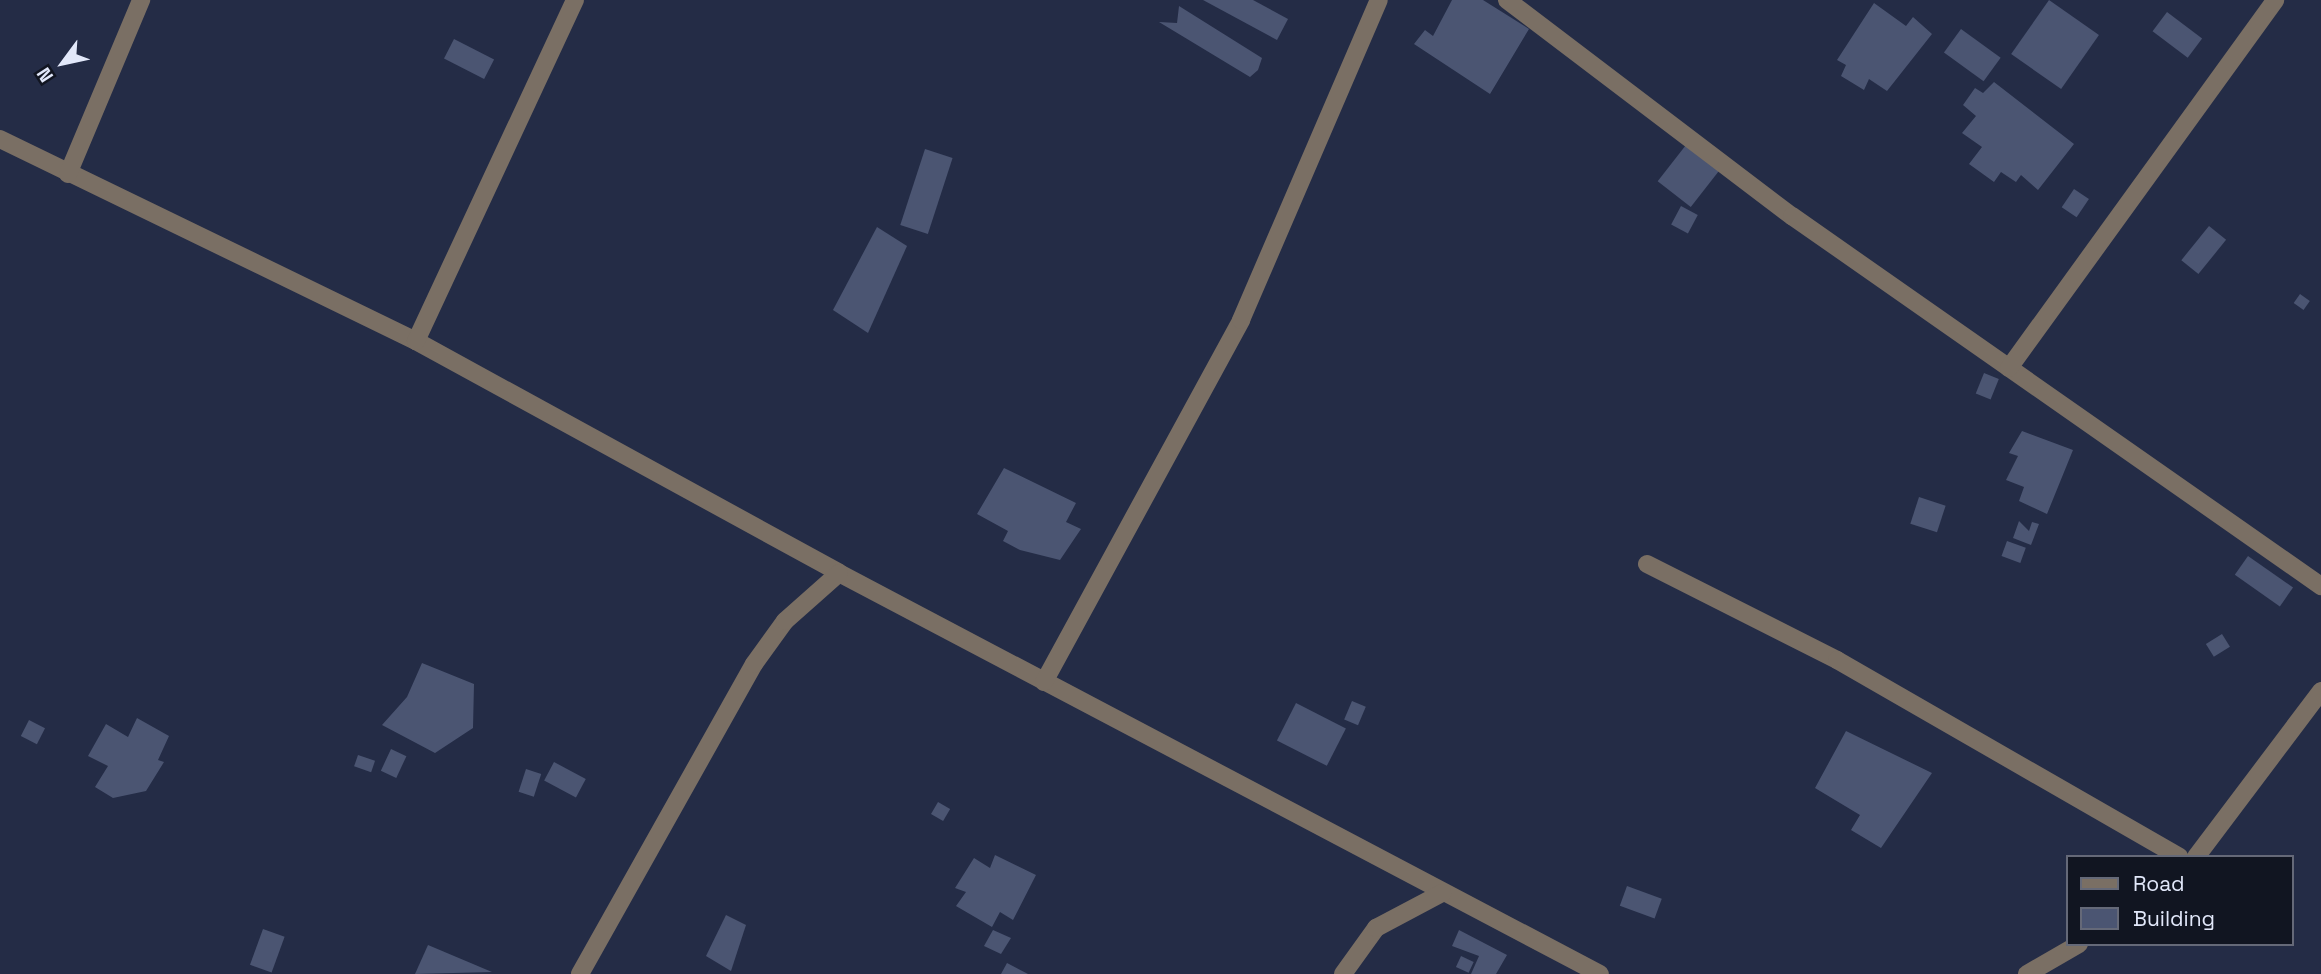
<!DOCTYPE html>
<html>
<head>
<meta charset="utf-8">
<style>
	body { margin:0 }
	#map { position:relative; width:2321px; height:974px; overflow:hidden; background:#242c46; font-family:"Space Grotesk",sans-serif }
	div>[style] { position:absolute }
	.building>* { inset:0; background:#4b5572; transform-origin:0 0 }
	.minor>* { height:18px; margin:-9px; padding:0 9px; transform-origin:9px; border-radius:9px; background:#7a6f64 }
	span { translate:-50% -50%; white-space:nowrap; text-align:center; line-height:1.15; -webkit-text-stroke:5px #111521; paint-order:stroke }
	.legend { position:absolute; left:2066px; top:855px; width:228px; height:91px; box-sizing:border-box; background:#111521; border:2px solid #656978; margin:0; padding:9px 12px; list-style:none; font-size:21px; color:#e2e8fa }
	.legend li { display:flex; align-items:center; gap:14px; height:35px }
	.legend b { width:35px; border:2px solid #656978 }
	.north { position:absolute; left:28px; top:28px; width:70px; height:70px; -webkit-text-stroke:5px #111521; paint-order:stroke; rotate:237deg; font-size:19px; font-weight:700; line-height:28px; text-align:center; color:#e2e8fa }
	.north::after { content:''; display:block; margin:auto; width:24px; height:32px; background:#e2e8fa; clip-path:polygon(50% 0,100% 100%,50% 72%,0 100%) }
</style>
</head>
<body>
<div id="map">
	<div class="building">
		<div style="clip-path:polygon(1203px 0,1253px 0,1288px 19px,1277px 40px)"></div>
		<div style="clip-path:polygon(1452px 0,1483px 0,1529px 29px,1490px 94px,1414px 44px,1425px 30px,1433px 36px)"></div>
		<div style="left:2049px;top:0;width:61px;height:66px;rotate:35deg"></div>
		<div style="clip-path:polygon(1874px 3px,1906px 26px,1913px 17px,1932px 34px,1887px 91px,1869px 79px,1864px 90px,1841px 76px,1846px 65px,1837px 60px)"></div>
		<div style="clip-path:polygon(1179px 6px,1262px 58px,1258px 70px,1250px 77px,1159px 22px,1177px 23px)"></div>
		<div style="left:2167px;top:12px;width:44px;height:24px;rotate:37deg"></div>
		<div style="left:1961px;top:29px;width:49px;height:29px;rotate:36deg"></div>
		<div style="left:454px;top:39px;width:45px;height:22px;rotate:27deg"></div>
		<div style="clip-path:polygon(1994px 82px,2074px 144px,2038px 190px,2021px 175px,2016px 182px,2001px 172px,1994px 182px,1969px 164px,1982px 147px,1962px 133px,1976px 116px,1963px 105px,1975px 88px,1983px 93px)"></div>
		<div style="left:1686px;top:145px;width:42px;height:46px;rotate:38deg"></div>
		<div style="left:925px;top:149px;width:29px;height:80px;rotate:18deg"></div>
		<div style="left:2074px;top:189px;width:18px;height:22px;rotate:34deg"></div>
		<div style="left:1681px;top:206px;width:19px;height:21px;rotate:28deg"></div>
		<div style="left:2209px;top:226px;width:22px;height:44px;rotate:39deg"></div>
		<div style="clip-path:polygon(877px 227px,907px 246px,868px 333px,833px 310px)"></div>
		<div style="left:2300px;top:294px;width:12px;height:11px;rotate:35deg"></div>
		<div style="left:1984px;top:373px;width:16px;height:22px;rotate:22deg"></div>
		<div style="clip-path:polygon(2022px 431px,2073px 450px,2047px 514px,2019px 501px,2024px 487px,2006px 480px,2018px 456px,2009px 453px)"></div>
		<div style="clip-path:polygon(1004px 468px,1076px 503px,1066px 522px,1081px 529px,1060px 560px,1020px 550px,1003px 541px,1008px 531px,977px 514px)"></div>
		<div style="left:1919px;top:497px;width:28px;height:28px;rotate:18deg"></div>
		<div style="clip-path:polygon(2019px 521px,2029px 531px,2032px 522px,2039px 524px,2031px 545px,2013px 538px)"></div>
		<div style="left:2007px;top:541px;width:20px;height:16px;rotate:20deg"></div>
		<div style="left:2248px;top:556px;width:55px;height:23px;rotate:35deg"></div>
		<div style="left:2222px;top:634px;width:15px;height:19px;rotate:58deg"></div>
		<div style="clip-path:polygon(422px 663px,474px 684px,473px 728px,435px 753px,382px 725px,407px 697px)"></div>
		<div style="left:1352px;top:701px;width:15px;height:20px;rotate:23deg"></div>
		<div style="left:1296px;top:703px;width:56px;height:42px;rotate:27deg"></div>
		<div style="clip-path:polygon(137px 718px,169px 736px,158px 760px,164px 762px,146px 791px,113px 798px,95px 787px,108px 766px,88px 756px,106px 724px,128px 737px)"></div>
		<div style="left:29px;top:720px;width:18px;height:18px;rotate:27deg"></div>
		<div style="clip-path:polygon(1846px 731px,1932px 773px,1881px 848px,1851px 830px,1860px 815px,1815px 788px)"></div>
		<div style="left:391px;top:749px;width:17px;height:24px;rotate:25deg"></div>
		<div style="left:358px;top:755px;width:18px;height:12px;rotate:19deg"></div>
		<div style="left:554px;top:762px;width:36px;height:21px;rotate:28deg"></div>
		<div style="left:526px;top:769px;width:16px;height:24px;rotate:18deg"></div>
		<div style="left:938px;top:802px;width:14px;height:14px;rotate:30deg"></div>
		<div style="clip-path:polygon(995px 855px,1036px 875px,1013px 920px,1000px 912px,992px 927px,956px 906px,966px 892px,955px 888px,974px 858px,990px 868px)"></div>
		<div style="left:1627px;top:886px;width:37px;height:21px;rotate:20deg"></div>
		<div style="clip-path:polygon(726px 915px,746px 925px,731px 971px,706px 956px)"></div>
		<div style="left:263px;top:929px;width:23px;height:38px;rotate:20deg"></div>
		<div style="clip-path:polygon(993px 930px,1011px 938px,1001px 954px,984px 946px)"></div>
		<div style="clip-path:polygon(1459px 930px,1507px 955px,1496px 974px,1471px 974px,1479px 956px,1452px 946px)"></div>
		<div style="clip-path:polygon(428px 945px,492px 972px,415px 974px)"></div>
		<div style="left:1461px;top:956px;width:14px;height:12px;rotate:25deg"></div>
		<div style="clip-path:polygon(1007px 963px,1028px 974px,1001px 974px)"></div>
	</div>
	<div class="minor">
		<div style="left:1507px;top:0;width:358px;rotate:37.2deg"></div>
		<div style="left:1792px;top:216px;width:646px;rotate:34.97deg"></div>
		<div style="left:0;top:139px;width:462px;rotate:25.9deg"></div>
		<div style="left:416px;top:341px;width:482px;rotate:28.7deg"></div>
		<div style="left:839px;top:573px;width:860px;rotate:27.79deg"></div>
		<div style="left:68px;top:174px;width:189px;rotate:-67.2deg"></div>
		<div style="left:416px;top:341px;width:376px;rotate:-65deg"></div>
		<div style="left:2009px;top:368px;width:454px;rotate:-54.1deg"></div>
		<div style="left:1647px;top:564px;width:213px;rotate:26.8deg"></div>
		<div style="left:1837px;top:660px;width:395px;rotate:29.9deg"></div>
		<div style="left:1044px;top:682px;width:412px;rotate:-61.4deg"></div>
		<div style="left:1241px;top:320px;width:348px;rotate:-66.7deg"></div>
		<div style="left:2196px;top:857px;width:208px;rotate:-53deg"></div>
		<div style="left:580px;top:974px;width:355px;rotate:-60.7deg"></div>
		<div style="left:754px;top:664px;width:53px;rotate:-54.2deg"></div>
		<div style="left:785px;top:621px;width:72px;rotate:-41.6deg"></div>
		<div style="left:1343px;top:974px;width:57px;rotate:-54.3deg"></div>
		<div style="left:1376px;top:928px;width:75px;rotate:-27.9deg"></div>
		<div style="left:2027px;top:974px;width:60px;rotate:-30deg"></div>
	</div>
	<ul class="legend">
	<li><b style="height:9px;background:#7a6f64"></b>Road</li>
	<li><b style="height:19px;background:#4b5572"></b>Building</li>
	</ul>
	<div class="north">N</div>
</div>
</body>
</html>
